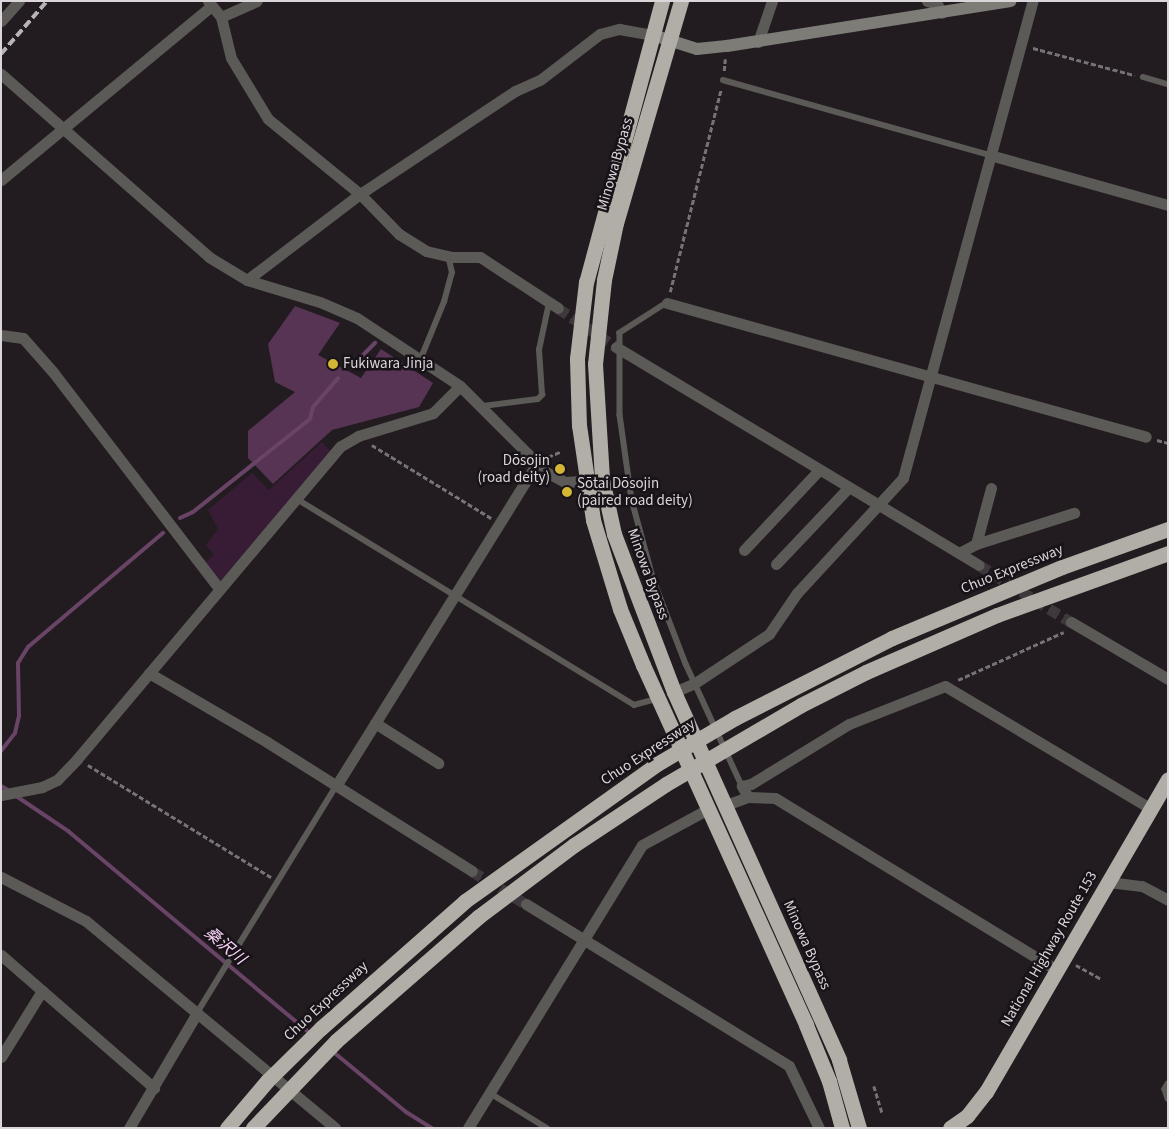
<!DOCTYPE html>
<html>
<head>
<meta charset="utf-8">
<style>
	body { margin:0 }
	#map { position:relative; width:1169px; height:1129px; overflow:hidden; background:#221c21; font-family:"Source Sans 3","Noto Sans JP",sans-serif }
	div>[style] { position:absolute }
	.green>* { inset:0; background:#381c36 }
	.forest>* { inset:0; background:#573354 }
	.stream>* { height:4px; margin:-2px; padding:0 2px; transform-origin:2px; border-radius:2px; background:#694466 }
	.street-tunnel>* { height:11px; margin-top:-5.5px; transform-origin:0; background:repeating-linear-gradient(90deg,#3e383d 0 11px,transparent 0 16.5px) }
	.path>* { height:2.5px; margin-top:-1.25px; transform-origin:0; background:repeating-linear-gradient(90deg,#777276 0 5px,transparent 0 7.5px) }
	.lane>* { height:5.5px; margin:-2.75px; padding:0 2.75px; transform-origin:2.75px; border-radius:2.75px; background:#5b5a57 }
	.street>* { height:11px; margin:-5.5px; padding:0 5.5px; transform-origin:5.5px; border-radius:5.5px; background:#5b5a57 }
	.secondary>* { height:12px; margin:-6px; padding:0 6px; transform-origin:6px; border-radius:6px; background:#7d7c77 }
	.highway>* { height:15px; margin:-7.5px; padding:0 7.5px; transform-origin:7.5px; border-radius:7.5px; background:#b0aea6 }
	.rail>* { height:4px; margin-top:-2px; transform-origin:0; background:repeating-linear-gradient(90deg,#b7b3b6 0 8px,transparent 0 12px) }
	.dots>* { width:14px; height:14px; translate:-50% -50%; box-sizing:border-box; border:2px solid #181318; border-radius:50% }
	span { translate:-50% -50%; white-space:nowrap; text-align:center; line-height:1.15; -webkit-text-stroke:5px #181318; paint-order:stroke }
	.street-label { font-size:15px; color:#dad6d9 }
	.poi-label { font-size:15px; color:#dad6d9 }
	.left { translate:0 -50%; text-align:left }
	.right { translate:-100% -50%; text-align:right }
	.water-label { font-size:16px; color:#f8d3f5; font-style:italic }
	.frame { position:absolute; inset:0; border:2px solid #dad6d9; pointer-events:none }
</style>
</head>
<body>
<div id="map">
	<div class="green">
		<div style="clip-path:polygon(322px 442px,331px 452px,220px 581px,206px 562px,214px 555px,206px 545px,218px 529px,208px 510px,252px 473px,269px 490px)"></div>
	</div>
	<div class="forest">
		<div style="clip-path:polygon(295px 306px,340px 323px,318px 355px,361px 378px,381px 349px,433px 383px,419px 407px,332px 430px,273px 484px,248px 458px,248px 431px,295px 392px,275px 382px,268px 344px)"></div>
	</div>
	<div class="stream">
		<div style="left:354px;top:364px;width:30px;rotate:-45deg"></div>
		<div style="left:180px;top:518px;width:14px;rotate:-25deg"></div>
		<div style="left:193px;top:512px;width:149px;rotate:-38.5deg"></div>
		<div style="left:310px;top:419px;width:12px;rotate:-76deg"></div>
		<div style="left:313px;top:407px;width:38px;rotate:-49deg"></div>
		<div style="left:1px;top:751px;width:23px;rotate:-52deg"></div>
		<div style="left:15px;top:733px;width:17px;rotate:-77deg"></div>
		<div style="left:19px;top:716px;width:53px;rotate:-91.1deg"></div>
		<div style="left:18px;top:663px;width:19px;rotate:-58deg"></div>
		<div style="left:28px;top:647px;width:177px;rotate:-40.2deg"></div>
		<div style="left:1px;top:786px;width:8px;rotate:30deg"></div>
		<div style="left:16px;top:796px;width:63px;rotate:33.9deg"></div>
		<div style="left:68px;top:831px;width:315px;rotate:39.9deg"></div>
		<div style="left:331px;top:1050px;width:97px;rotate:39.6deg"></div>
		<div style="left:406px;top:1112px;width:31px;rotate:32deg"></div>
	</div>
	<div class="street-tunnel">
		<div style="left:558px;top:308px;width:70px;rotate:33.9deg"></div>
		<div style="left:979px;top:565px;width:108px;rotate:31.8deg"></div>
		<div style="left:472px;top:871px;width:63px;rotate:31.4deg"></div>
	</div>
	<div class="path">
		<div style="left:1033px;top:48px;width:105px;rotate:15deg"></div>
		<div style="left:724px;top:71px;width:12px;rotate:-85deg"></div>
		<div style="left:670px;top:292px;width:209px;rotate:-75.9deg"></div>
		<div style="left:1157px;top:440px;width:11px;rotate:15deg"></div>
		<div style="left:372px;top:445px;width:140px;rotate:31.5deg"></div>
		<div style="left:548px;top:457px;width:13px;rotate:-23deg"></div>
		<div style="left:958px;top:680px;width:116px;rotate:-24.4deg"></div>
		<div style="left:88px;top:765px;width:215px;rotate:31.5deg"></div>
		<div style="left:1076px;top:965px;width:29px;rotate:29deg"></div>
		<div style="left:874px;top:1086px;width:28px;rotate:73deg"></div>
	</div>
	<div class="lane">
		<div style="left:1143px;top:77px;width:26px;rotate:16deg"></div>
		<div style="left:723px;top:80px;width:277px;rotate:15.7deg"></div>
		<div style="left:667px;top:303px;width:56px;rotate:147.4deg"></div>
		<div style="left:620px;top:333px;width:82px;rotate:90deg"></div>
		<div style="left:620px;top:415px;width:86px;rotate:82deg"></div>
		<div style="left:632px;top:500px;width:84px;rotate:74.8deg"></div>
		<div style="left:654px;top:581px;width:89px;rotate:68.9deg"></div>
		<div style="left:686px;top:664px;width:134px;rotate:65.3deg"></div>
		<div style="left:421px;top:358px;width:61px;rotate:-67.7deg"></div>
		<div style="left:444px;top:302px;width:30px;rotate:-75deg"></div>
		<div style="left:452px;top:273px;width:17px;rotate:-103deg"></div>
		<div style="left:483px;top:406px;width:55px;rotate:-7.3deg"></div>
		<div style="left:538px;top:399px;width:6px;rotate:-45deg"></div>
		<div style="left:542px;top:395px;width:45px;rotate:-93.8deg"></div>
		<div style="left:539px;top:350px;width:48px;rotate:-78deg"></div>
		<div style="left:297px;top:499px;width:395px;rotate:31.4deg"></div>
		<div style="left:634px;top:705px;width:23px;rotate:-15deg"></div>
		<div style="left:197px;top:1013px;width:266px;rotate:-58.5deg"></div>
		<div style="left:1168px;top:1084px;width:6px;rotate:121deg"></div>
		<div style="left:1165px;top:1089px;width:10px;rotate:73deg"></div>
		<div style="left:490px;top:1093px;width:67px;rotate:31.6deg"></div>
	</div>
	<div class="street">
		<div style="left:208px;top:1px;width:21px;rotate:51deg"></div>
		<div style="left:221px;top:17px;width:42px;rotate:76.3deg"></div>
		<div style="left:231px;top:58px;width:71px;rotate:58.8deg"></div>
		<div style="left:268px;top:119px;width:119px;rotate:39.2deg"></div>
		<div style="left:360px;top:194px;width:56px;rotate:45.7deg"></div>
		<div style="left:399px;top:234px;width:32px;rotate:32deg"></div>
		<div style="left:426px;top:251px;width:27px;rotate:13deg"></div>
		<div style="left:452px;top:257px;width:28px"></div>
		<div style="left:480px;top:257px;width:93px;rotate:33.2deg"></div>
		<div style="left:927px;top:1px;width:10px;rotate:17deg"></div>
		<div style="left:937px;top:4px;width:10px;rotate:61deg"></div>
		<div style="left:221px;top:17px;width:39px;rotate:-24deg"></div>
		<div style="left:1px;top:21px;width:27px;rotate:-48deg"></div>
		<div style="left:758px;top:42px;width:43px;rotate:-71.1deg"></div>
		<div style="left:1px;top:74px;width:277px;rotate:41.3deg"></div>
		<div style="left:209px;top:257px;width:44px;rotate:31.2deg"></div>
		<div style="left:247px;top:280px;width:76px;rotate:16.8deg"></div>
		<div style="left:320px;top:302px;width:40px;rotate:23.4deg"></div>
		<div style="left:357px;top:318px;width:123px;rotate:33.4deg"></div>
		<div style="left:460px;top:386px;width:122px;rotate:45deg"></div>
		<div style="left:546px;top:472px;width:21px;rotate:28deg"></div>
		<div style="left:565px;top:482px;width:22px;rotate:-3deg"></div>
		<div style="left:990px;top:155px;width:185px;rotate:15.7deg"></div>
		<div style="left:1px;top:180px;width:273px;rotate:-39.6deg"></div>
		<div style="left:247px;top:280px;width:142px;rotate:-37.3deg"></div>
		<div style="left:360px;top:194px;width:186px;rotate:-33.6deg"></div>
		<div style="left:515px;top:91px;width:27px;rotate:-24deg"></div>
		<div style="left:540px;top:80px;width:76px;rotate:-37.5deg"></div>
		<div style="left:600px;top:34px;width:20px;rotate:-15deg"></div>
		<div style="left:619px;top:29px;width:35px;rotate:10deg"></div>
		<div style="left:667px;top:303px;width:497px;rotate:15.6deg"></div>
		<div style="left:1px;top:335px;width:22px;rotate:8deg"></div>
		<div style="left:23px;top:338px;width:45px;rotate:48.6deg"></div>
		<div style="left:53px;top:372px;width:272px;rotate:52.5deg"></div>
		<div style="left:616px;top:347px;width:423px;rotate:31deg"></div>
		<div style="left:976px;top:544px;width:58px;rotate:-75deg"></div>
		<div style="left:744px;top:550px;width:110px;rotate:-46.8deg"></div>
		<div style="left:959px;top:553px;width:19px;rotate:-28deg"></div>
		<div style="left:976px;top:544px;width:103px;rotate:-17.6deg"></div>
		<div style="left:776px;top:564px;width:105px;rotate:-46.5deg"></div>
		<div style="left:1071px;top:622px;width:113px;rotate:30.4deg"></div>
		<div style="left:149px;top:673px;width:137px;rotate:30.3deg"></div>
		<div style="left:267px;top:742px;width:242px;rotate:32.2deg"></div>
		<div style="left:674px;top:692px;width:23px;rotate:-23deg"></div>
		<div style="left:695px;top:683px;width:89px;rotate:-33.5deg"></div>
		<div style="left:769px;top:634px;width:50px;rotate:-55.7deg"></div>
		<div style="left:797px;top:593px;width:156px;rotate:-47.3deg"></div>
		<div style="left:903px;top:478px;width:494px;rotate:-74.8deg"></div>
		<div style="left:375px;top:723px;width:75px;rotate:32.4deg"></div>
		<div style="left:336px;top:786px;width:380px;rotate:-58.1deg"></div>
		<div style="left:1px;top:795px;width:42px;rotate:-11deg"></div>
		<div style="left:42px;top:787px;width:17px;rotate:-25deg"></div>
		<div style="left:57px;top:780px;width:29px;rotate:-46deg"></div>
		<div style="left:77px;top:759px;width:409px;rotate:-49.9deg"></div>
		<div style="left:341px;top:446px;width:20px;rotate:-30deg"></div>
		<div style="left:358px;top:436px;width:78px;rotate:-17deg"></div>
		<div style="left:433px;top:413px;width:38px;rotate:-45deg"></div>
		<div style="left:748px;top:797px;width:27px;rotate:2deg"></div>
		<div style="left:775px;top:798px;width:330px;rotate:31.4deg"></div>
		<div style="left:726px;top:805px;width:23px;rotate:-20deg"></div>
		<div style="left:748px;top:797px;width:13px;rotate:-119deg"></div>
		<div style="left:742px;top:786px;width:9px;rotate:-13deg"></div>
		<div style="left:751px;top:784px;width:115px;rotate:-31.5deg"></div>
		<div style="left:849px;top:724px;width:103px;rotate:-21.6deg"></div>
		<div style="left:945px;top:686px;width:240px;rotate:30.8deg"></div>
		<div style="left:1px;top:877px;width:96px;rotate:27.4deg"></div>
		<div style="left:86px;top:921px;width:324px;rotate:39.7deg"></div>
		<div style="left:1108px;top:882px;width:34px;rotate:7deg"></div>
		<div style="left:1142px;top:886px;width:30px;rotate:28deg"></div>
		<div style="left:526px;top:904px;width:309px;rotate:31.6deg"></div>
		<div style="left:789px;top:1066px;width:69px;rotate:64.2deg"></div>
		<div style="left:1px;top:955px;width:203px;rotate:41deg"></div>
		<div style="left:1px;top:1057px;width:78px;rotate:-58.2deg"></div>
		<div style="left:129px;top:1128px;width:134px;rotate:-59.4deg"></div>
		<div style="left:468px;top:1128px;width:332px;rotate:-58.4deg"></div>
		<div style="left:642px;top:845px;width:75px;rotate:-28.6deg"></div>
	</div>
	<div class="secondary">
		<div style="left:653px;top:35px;width:46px;rotate:17.7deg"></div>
		<div style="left:697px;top:49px;width:30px;rotate:-6deg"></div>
		<div style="left:727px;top:46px;width:287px;rotate:-9deg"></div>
	</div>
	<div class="highway">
		<div style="left:662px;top:1px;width:291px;rotate:105.1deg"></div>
		<div style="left:586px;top:282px;width:78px;rotate:96.7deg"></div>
		<div style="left:577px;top:359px;width:66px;rotate:88.3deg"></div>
		<div style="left:579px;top:425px;width:96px;rotate:81.6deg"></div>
		<div style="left:593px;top:520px;width:93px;rotate:73.1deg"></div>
		<div style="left:620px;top:609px;width:61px;rotate:67.7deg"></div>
		<div style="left:643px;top:665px;width:395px;rotate:65.6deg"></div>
		<div style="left:806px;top:1025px;width:61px;rotate:67.7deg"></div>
		<div style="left:829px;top:1081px;width:49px;rotate:74.5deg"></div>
		<div style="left:681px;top:1px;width:231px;rotate:106.3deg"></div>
		<div style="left:616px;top:223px;width:58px;rotate:101.9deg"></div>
		<div style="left:604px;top:280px;width:84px;rotate:96.1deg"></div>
		<div style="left:595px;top:364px;width:115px;rotate:86.5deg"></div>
		<div style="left:602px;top:479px;width:56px;rotate:77.7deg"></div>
		<div style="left:614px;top:534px;width:169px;rotate:69.2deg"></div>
		<div style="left:674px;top:692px;width:403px;rotate:65.8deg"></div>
		<div style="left:839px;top:1060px;width:71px;rotate:73.6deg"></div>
		<div style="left:227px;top:1128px;width:62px;rotate:-49.6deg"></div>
		<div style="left:267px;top:1081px;width:76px;rotate:-44.5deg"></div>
		<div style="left:321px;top:1028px;width:192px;rotate:-41.4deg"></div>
		<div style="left:465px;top:901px;width:236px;rotate:-35.5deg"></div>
		<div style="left:657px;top:764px;width:91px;rotate:-30.5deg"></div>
		<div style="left:735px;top:718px;width:176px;rotate:-27deg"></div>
		<div style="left:892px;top:638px;width:184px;rotate:-22.7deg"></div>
		<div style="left:1062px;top:567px;width:113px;rotate:-19.7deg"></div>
		<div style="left:253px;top:1128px;width:120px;rotate:-46.3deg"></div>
		<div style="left:336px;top:1041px;width:189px;rotate:-41.1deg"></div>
		<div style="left:478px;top:917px;width:120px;rotate:-36.9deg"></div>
		<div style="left:574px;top:845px;width:110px;rotate:-33.5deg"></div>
		<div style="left:666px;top:784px;width:156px;rotate:-30.3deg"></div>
		<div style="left:801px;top:705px;width:73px;rotate:-26.9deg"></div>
		<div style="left:866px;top:672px;width:143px;rotate:-23.5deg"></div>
		<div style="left:997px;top:615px;width:182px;rotate:-19.9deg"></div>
		<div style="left:950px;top:1128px;width:21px;rotate:-35deg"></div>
		<div style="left:967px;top:1116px;width:31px;rotate:-52deg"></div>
		<div style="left:986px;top:1092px;width:362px;rotate:-59.8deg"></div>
	</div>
	<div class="rail">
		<div style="left:1px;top:54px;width:70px;rotate:-49deg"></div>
	</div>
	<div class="dots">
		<div style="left:333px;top:364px;background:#d4b635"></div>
		<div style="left:560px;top:469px;background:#d4b635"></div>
		<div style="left:567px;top:492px;background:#d4b635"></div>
	</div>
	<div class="street-label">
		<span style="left:615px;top:164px;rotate:-74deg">Minowa Bypass</span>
		<span style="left:1012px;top:569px;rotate:-22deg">Chuo Expressway</span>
		<span style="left:648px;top:574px;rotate:70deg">Minowa Bypass</span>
		<span style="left:648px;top:752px;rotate:-33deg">Chuo Expressway</span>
		<span style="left:807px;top:945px;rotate:66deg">Minowa Bypass</span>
		<span style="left:1049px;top:949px;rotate:-60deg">National Highway Route 153</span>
		<span style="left:326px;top:1001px;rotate:-43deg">Chuo Expressway</span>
	</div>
	<div class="poi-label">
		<span class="left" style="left:343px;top:364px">Fukiwara Jinja</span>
		<span class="right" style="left:550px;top:469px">Dōsojin<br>(road deity)</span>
		<span class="left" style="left:577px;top:492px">Sōtai Dōsojin<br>(paired road deity)</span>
	</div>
	<div class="water-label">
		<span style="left:225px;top:946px;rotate:40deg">桑沢川</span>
	</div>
	<div class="frame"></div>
</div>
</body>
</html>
